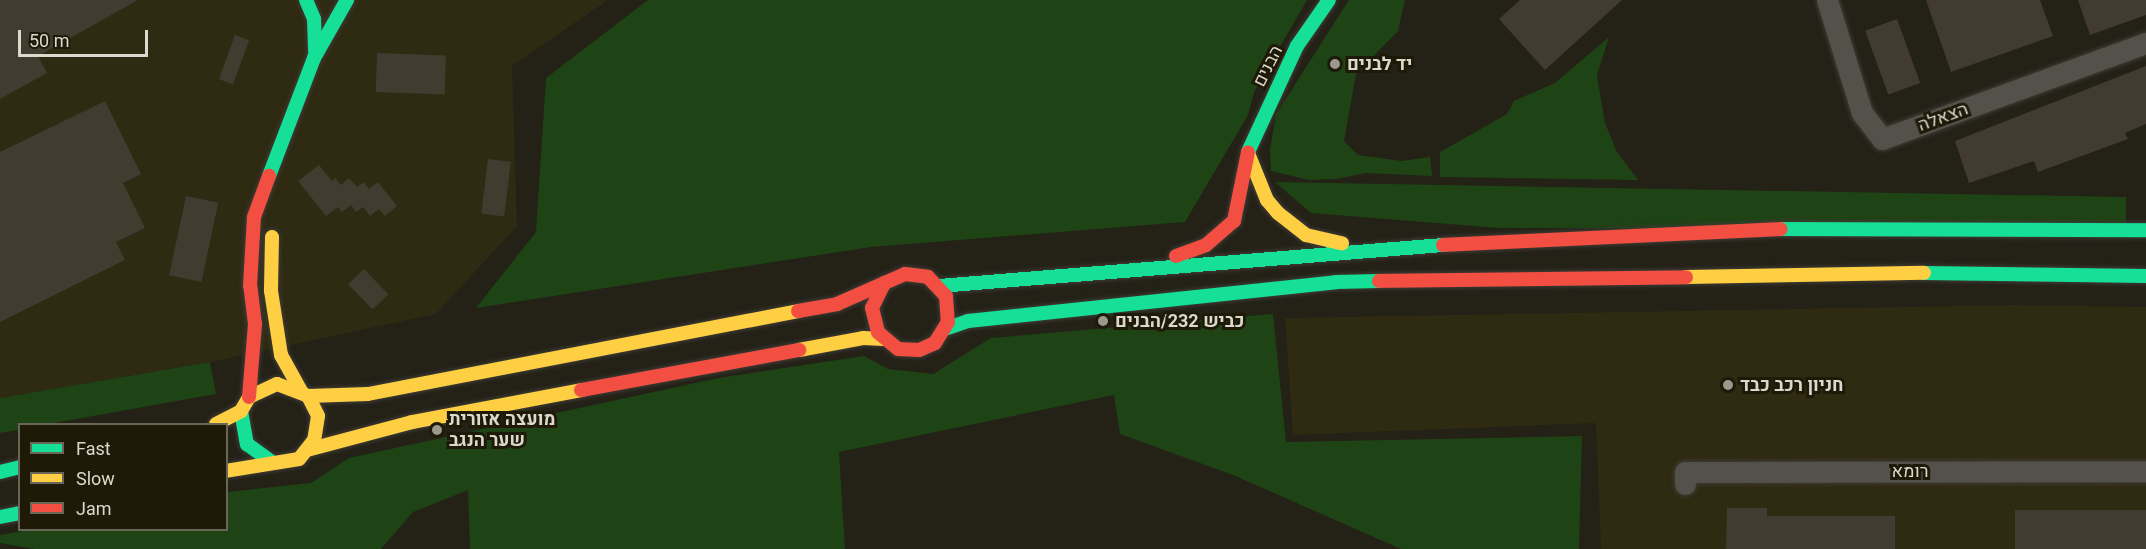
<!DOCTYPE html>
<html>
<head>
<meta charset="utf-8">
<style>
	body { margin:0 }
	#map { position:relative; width:2146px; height:549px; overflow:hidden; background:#242117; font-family:Roboto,Heebo,sans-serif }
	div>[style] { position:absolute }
	.built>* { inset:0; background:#2f2a12 }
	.green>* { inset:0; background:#1e4314 }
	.building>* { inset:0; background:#413b30; transform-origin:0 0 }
	.roads { filter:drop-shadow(0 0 2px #3d3b34) drop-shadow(0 0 2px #3d3b34) }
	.street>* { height:21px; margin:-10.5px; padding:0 10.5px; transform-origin:10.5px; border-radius:10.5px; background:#535149 }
	.fast>* { height:14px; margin:-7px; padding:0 7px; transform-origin:7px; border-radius:7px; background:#16e098 }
	.slow>* { height:14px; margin:-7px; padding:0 7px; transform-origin:7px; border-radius:7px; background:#ffcf43 }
	.jam>* { height:14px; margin:-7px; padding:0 7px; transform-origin:7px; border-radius:7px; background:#f24e42 }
	.dots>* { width:16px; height:16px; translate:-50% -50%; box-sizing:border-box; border:3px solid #1f1a08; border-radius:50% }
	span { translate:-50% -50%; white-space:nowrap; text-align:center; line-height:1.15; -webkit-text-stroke:6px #1f1a08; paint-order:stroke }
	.poi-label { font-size:18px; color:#dbd8cd; font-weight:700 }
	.left { translate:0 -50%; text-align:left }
	.street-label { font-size:18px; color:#dbd8cd }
	.legend { position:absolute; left:18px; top:423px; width:210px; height:108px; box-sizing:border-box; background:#1f1a08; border:2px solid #6a6657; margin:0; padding:8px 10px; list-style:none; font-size:18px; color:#dbd8cd }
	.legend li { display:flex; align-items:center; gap:12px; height:30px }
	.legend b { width:30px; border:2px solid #6a6657 }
	.scale { position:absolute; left:18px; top:30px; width:130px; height:27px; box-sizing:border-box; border:3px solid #dbd8cd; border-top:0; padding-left:8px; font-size:18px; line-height:21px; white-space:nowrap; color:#dbd8cd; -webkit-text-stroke:4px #1f1a08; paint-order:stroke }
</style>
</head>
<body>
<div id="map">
	<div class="built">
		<div style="clip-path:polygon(0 0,608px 0,512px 66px,517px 226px,436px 314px,210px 362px,0 398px)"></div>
		<div style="clip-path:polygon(2013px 305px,2146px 307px,2146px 549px,1601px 549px,1596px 423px,1293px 435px,1285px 318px)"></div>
	</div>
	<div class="green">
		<div style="clip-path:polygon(648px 0,1307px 0,1254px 92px,1248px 115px,1185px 222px,871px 247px,476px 308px,536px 232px,546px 78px)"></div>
		<div style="clip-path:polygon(1349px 0,1405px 0,1398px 31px,1356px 74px,1344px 141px,1358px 155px,1401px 161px,1430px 157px,1432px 176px,1366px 173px,1336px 179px,1309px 180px,1271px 171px,1270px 149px,1276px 114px)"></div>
		<div style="clip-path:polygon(1609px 37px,1597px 75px,1605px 123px,1617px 152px,1638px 180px,1440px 177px,1440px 152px,1507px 114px,1514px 101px,1555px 83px)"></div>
		<div style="clip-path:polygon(1275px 182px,2126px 197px,2126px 230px,1498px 228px,1311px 213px)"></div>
		<div style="clip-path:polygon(1273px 314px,1286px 442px,1582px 436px,1579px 549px,1401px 549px,1233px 475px,1120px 434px,1114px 395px,839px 452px,845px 549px,470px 549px,468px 490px,413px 512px,381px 549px,34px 549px,0 543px,0 535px,29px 530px,226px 530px,227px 492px,311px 483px,349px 458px,718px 378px,864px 356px,888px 369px,933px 374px,991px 338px)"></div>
		<div style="clip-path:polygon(210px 362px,216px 394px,48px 424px,20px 424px,19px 430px,0 433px,0 398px)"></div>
	</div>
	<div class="building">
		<div style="clip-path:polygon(0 0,138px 0,38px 56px,47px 73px,0 99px)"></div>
		<div style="clip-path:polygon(1520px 0,1622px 0,1545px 70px,1499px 19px)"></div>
		<div style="clip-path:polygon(1926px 0,2040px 0,2053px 36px,1951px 72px)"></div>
		<div style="clip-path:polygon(2078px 0,2146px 0,2146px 15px,2090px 35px)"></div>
		<div style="left:1897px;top:19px;width:68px;height:34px;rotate:70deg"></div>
		<div style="left:235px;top:35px;width:15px;height:47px;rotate:20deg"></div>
		<div style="left:377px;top:53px;width:69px;height:39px;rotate:2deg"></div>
		<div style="clip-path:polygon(2146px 66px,2146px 124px,2125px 133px,2128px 139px,2038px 172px,2034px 161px,1969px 183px,1955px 141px)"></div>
		<div style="clip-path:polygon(105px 101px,141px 174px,123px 183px,145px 228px,116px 242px,125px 260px,0 322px,0 152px)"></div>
		<div style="left:488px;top:159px;width:23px;height:55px;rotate:7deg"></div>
		<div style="clip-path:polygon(319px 165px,332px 181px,335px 178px,341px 185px,349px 178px,357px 187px,364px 182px,369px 189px,378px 182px,397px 206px,385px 216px,379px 209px,370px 216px,363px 207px,356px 212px,351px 205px,342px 212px,338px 207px,326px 216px,298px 181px)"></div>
		<div style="left:186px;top:196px;width:33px;height:81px;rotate:12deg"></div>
		<div style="left:364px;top:269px;width:35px;height:22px;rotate:46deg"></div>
		<div style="clip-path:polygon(1727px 508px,1767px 508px,1767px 516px,1895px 516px,1895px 549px,1726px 549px)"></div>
		<div style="left:2015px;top:510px;width:131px;height:39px"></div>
	</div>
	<div class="roads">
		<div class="street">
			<div style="left:1827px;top:0;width:118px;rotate:72.8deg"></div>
			<div style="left:1862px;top:113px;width:33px;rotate:52deg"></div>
			<div style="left:1882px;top:139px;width:281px;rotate:-20deg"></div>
			<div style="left:1685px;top:484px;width:12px;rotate:-90deg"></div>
			<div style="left:1685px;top:472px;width:461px;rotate:-0.1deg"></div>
		</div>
		<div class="fast">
			<div style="left:306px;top:0;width:21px;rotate:67deg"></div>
			<div style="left:314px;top:19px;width:36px;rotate:88deg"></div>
			<div style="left:1248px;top:152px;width:117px;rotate:-65.2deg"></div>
			<div style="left:1297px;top:46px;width:56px;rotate:-55.2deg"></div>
			<div style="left:269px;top:176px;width:126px;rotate:-69.1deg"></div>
			<div style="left:314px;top:58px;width:67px;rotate:-60.4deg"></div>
			<div style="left:1781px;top:229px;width:365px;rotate:0.2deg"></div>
			<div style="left:1924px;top:273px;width:222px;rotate:0.8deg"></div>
			<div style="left:939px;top:286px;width:506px;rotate:-4.65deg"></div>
			<div style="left:945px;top:329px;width:24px;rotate:-19deg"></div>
			<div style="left:968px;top:321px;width:370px;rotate:-6deg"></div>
			<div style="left:1336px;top:282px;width:43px;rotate:-1.3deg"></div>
			<div style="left:241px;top:411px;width:34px;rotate:80deg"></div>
			<div style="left:247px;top:444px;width:31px;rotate:36deg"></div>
			<div style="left:0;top:472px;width:21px;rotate:-14deg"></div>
			<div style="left:0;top:517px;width:20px;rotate:-11deg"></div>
		</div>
		<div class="slow">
			<div style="left:1248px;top:153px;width:51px;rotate:68deg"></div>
			<div style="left:1267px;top:200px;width:17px;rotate:50deg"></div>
			<div style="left:1278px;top:213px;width:36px;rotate:38deg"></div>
			<div style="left:1306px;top:235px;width:37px;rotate:13deg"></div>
			<div style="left:272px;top:237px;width:54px;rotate:91.1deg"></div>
			<div style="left:271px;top:291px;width:65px;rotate:81.1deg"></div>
			<div style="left:281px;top:355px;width:41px;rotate:60.9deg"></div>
			<div style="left:1686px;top:277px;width:238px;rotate:-1deg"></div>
			<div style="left:799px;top:350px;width:65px;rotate:-10.6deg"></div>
			<div style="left:863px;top:338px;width:21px;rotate:3deg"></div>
			<div style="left:308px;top:396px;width:60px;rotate:-1.9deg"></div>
			<div style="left:368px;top:394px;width:438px;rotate:-10.9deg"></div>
			<div style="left:216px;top:424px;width:28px;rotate:-27deg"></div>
			<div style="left:241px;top:411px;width:16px;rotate:-60deg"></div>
			<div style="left:249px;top:397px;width:31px;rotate:-25deg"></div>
			<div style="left:277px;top:384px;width:33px;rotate:21deg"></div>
			<div style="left:308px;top:396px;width:22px;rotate:63deg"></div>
			<div style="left:318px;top:416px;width:24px;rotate:99deg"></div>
			<div style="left:314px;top:440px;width:24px;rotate:128deg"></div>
			<div style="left:299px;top:459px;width:74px;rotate:170.7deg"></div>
			<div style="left:307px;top:450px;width:109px;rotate:-14.9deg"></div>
			<div style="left:412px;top:422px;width:172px;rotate:-10.7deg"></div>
		</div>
		<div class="jam">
			<div style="left:1443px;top:245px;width:338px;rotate:-2.7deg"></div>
			<div style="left:1176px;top:256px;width:32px;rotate:-20deg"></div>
			<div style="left:1206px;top:245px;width:37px;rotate:-41deg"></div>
			<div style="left:1234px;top:221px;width:70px;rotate:-78.5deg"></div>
			<div style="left:1379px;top:281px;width:307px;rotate:-0.7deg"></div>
			<div style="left:798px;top:311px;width:40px;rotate:-10deg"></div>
			<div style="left:837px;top:304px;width:74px;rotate:-23.8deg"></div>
			<div style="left:905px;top:274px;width:23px;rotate:7deg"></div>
			<div style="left:928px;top:277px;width:26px;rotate:47deg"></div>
			<div style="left:946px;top:296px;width:26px;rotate:86deg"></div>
			<div style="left:948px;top:322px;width:25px;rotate:122deg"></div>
			<div style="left:935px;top:343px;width:17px;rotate:156deg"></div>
			<div style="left:919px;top:350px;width:21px;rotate:-177deg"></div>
			<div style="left:898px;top:349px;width:26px;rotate:-140deg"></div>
			<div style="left:878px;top:332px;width:25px;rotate:-104deg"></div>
			<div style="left:872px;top:308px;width:28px;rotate:-64deg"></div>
			<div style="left:581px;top:390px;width:222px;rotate:-10.4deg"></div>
			<div style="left:249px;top:397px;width:73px;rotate:-85.3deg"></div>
			<div style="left:255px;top:324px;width:38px;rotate:-97deg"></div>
			<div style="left:250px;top:286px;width:69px;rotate:-86.7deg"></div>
			<div style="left:254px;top:217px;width:44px;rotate:-69.9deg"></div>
		</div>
	</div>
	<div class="dots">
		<div style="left:1335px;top:64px;background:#9b988d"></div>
		<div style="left:1103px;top:321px;background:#9b988d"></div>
		<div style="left:1728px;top:385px;background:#9b988d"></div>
		<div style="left:437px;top:430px;background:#9b988d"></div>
	</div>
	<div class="poi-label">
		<span class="left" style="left:1347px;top:64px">יד לבנים</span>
		<span class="left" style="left:1115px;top:321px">כביש 232/הבנים</span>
		<span class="left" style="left:1740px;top:385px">חניון רכב כבד</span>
		<span class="left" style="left:449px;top:430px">מועצה אזורית<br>שער הנגב</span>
	</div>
	<div class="street-label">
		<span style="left:1268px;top:66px;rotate:-63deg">הבנים</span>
		<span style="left:1943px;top:117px;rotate:-20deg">הצאלה</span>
		<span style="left:1910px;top:471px">רומא</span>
	</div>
	<ul class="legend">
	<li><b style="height:8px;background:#16e098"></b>Fast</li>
	<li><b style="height:8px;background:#ffcf43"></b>Slow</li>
	<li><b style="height:8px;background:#f24e42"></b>Jam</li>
	</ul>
	<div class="scale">50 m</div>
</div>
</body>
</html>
